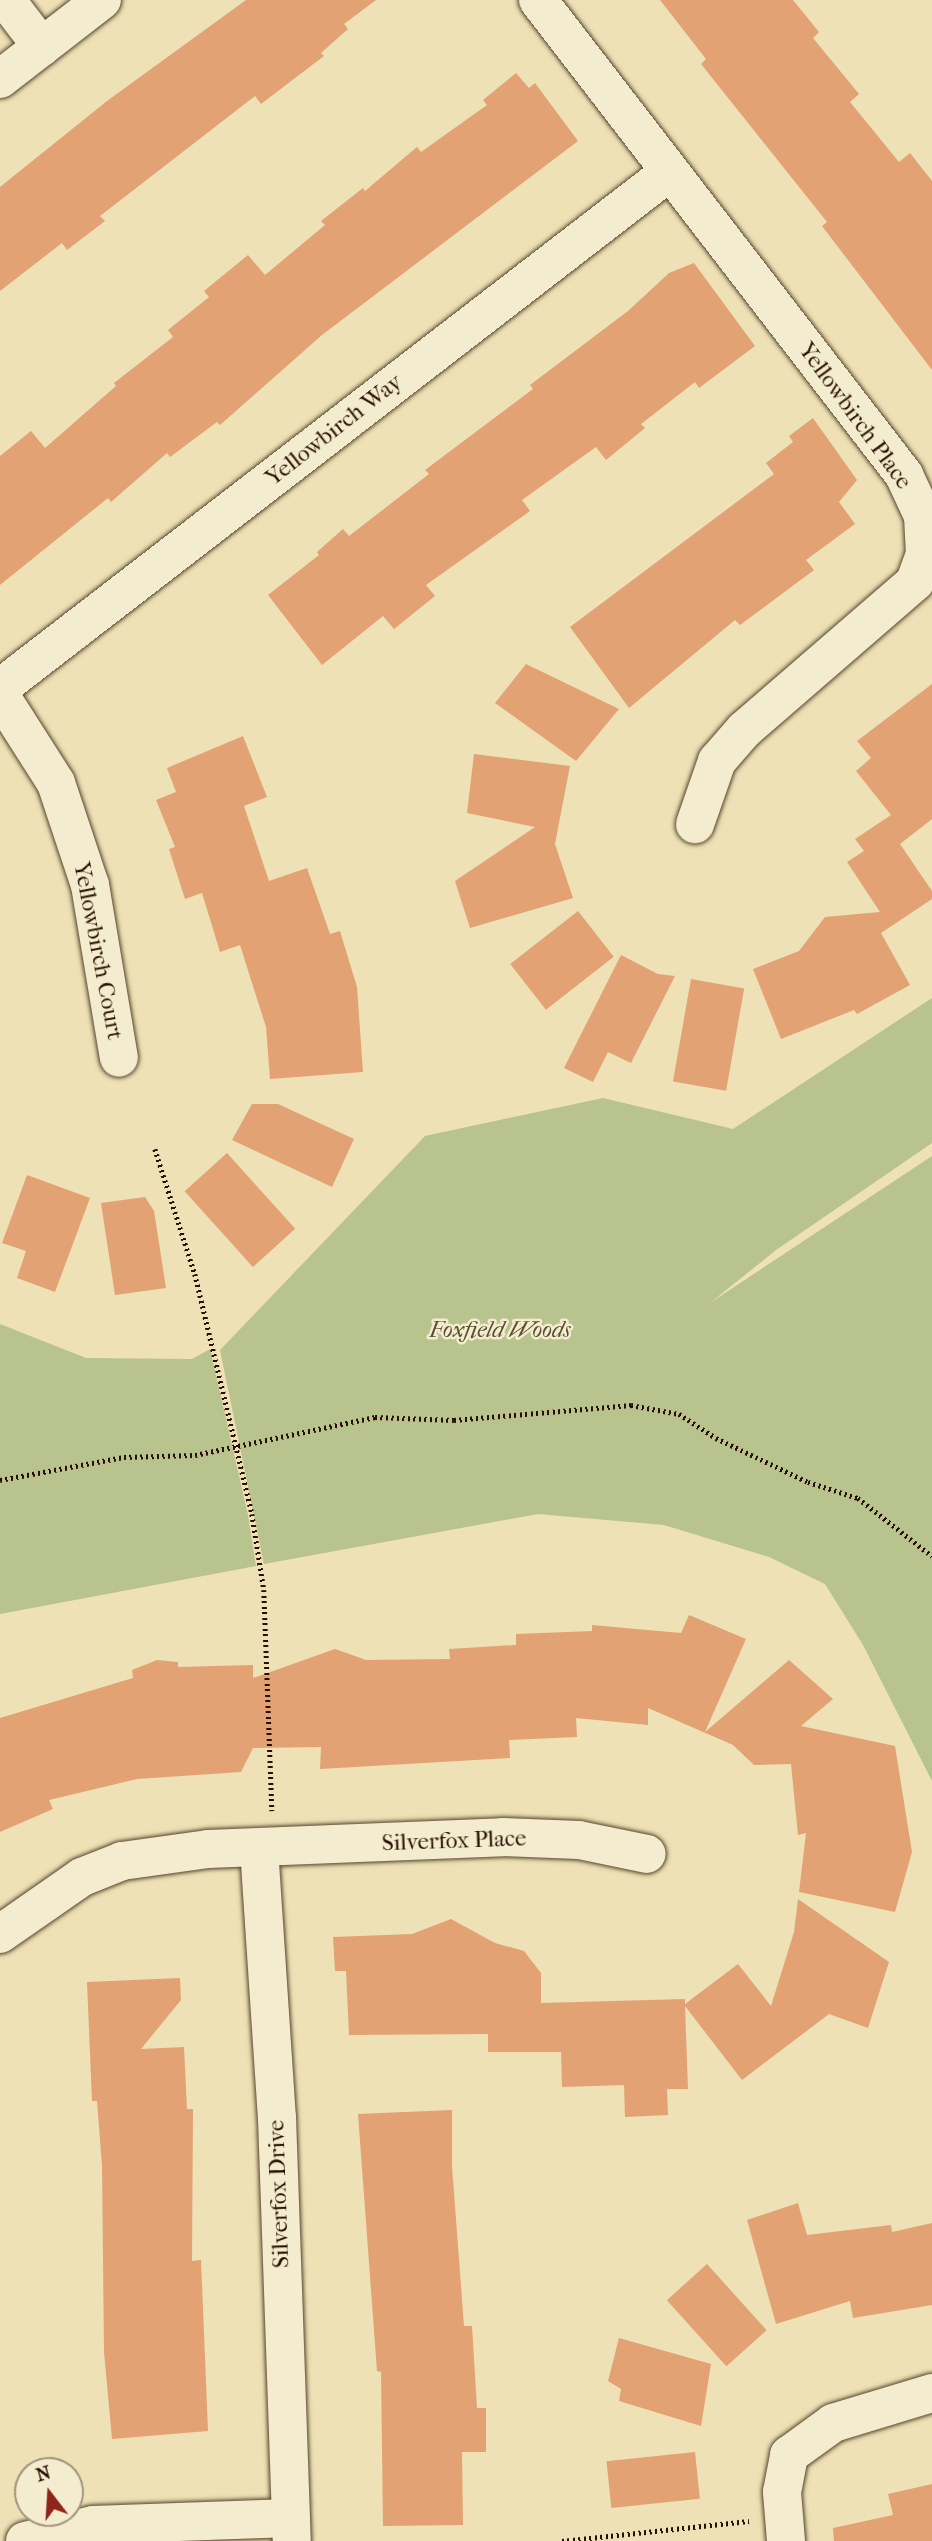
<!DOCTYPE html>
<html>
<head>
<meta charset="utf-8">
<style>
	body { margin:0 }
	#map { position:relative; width:932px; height:2541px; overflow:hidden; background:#ede1b5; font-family:"IM FELL French Canon",serif }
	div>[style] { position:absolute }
	.green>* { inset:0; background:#b8c38e }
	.building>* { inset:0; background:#e2a274; transform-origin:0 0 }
	.path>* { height:4.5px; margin-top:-2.25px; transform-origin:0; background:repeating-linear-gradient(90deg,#280f00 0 2px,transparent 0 5.5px) }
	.roads { filter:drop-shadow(0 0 2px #59442d) drop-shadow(0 0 2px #59442d) }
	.minor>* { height:38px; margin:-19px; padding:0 19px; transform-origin:19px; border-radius:19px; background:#f3eccf }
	span { translate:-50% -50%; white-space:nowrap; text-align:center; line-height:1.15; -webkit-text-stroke:5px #f3eccf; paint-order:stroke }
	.street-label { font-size:23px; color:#280f00 }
	.park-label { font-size:23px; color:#5a4e32; font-style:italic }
	.north { position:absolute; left:14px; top:2457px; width:70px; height:70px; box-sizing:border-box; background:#f3eccf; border:2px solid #a2947c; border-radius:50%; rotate:343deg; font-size:19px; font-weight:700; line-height:28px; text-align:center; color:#280f00 }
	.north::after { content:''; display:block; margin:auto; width:24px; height:32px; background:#8f2418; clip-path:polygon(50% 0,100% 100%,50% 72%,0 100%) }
</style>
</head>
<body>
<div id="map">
	<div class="green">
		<div style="clip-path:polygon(932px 998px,932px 1143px,776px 1250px,710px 1303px,932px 1156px,932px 1781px,863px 1645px,825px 1584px,769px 1557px,664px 1525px,538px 1514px,264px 1564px,220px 1350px,425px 1136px,603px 1098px,733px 1129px)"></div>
		<div style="clip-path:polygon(0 1324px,86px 1358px,192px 1359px,210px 1349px,248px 1515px,256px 1566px,0 1614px)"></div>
	</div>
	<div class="building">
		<div style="clip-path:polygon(246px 0,376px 0,344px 24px,348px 29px,321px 53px,324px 56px,261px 104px,255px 96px,100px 216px,105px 221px,67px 250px,62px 243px,0 291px,0 187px,107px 101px)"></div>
		<div style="clip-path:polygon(660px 0,793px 0,819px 32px,813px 38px,859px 94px,850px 102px,899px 162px,910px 153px,932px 181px,932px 370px,822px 226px,827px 222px,701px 64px,706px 59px)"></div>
		<div style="clip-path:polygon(516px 73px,529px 88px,535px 83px,578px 141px,322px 335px,220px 425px,217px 422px,170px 457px,167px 453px,111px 502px,108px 498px,0 585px,0 456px,31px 431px,45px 448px,116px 386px,114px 383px,173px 337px,168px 330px,209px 297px,204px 291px,248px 255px,265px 275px,325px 225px,321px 221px,363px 188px,365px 191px,417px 147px,421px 152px,487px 105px,483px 100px)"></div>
		<div style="clip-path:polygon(694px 263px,755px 346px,699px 388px,695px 382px,641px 424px,645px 428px,606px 460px,596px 447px,522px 500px,530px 511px,426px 585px,435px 596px,394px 629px,383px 616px,322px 665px,268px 595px,319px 555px,317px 552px,343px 529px,349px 536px,429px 474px,425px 470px,533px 389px,530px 385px,628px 311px,669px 273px)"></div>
		<div style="clip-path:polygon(813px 418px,857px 480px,839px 502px,855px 524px,806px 560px,814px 570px,740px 625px,735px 620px,629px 708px,570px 627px,774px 474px,766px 463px,793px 442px,789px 436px)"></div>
		<div style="clip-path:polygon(526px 664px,619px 709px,576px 761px,495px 703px)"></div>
		<div style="clip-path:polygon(932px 684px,932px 819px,900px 844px,932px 891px,932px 899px,881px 933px,910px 985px,857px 1014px,854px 1010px,781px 1039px,753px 969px,799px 951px,825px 917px,880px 912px,847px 862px,864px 851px,855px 839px,891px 815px,856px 771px,871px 758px,857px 741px)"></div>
		<div style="clip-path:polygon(243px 736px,267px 797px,244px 806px,269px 881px,307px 868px,330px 934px,340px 931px,357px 987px,363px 1072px,270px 1079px,266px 1027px,240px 945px,220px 952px,202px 893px,185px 899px,169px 849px,175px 847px,156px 800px,176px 792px,167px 768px)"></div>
		<div style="clip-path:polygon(474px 754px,570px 766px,555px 844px,573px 898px,470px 928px,455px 881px,535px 827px,467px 813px)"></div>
		<div style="left:578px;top:911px;width:58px;height:86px;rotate:52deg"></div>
		<div style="clip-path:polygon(621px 955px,658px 974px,675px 976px,631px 1063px,608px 1052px,593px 1082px,564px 1068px)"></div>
		<div style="left:691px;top:979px;width:54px;height:104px;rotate:10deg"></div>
		<div style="clip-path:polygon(252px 1104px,278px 1104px,354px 1139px,332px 1187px,232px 1140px)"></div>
		<div style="left:227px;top:1153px;width:102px;height:57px;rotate:48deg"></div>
		<div style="clip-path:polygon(27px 1175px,90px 1198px,55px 1292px,17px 1278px,26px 1251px,2px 1243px)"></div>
		<div style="clip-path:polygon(145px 1197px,154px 1211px,166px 1288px,115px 1295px,101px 1203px)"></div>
		<div style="clip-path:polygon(689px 1615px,746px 1639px,705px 1732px,789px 1660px,833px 1699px,801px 1726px,895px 1746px,912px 1852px,895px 1912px,799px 1892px,806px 1833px,798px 1835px,791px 1764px,754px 1765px,733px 1745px,648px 1708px,648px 1725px,576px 1718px,577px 1737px,509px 1740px,510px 1758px,320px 1769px,321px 1747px,253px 1748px,241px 1772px,137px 1779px,49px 1800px,53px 1809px,0 1832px,0 1718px,133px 1678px,132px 1670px,157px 1660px,178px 1662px,178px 1667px,253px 1665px,253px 1678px,335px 1649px,366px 1660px,450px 1659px,449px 1649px,516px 1645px,516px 1634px,592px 1631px,592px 1625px,681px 1633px)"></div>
		<div style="clip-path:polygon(798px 1899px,889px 1962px,868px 2028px,829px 2014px,742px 2080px,685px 2006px,688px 2089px,667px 2089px,668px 2115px,625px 2117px,624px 2085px,562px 2087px,561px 2052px,488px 2052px,488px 2034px,349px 2035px,346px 1971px,335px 1971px,333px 1937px,412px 1934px,451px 1919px,495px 1943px,524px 1951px,541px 1973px,541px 2003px,685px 1999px,685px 2004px,738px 1964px,771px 2006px,794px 1932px)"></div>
		<div style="clip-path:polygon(180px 1978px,181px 2000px,141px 2049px,184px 2047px,187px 2109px,193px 2109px,192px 2261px,201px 2260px,208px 2431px,112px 2439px,104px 2352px,102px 2166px,97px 2101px,92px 2101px,87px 1982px)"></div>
		<div style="clip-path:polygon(452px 2110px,452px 2166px,464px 2326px,472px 2326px,477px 2408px,486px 2408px,486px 2452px,462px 2452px,463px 2525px,383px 2526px,381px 2372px,377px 2371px,358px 2114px)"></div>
		<div style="clip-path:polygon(798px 2203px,807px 2235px,891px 2225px,892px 2232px,932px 2223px,932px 2305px,853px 2318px,850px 2301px,776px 2324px,747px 2220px)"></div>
		<div style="left:707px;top:2264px;width:89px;height:54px;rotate:48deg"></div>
		<div style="clip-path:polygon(619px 2338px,711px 2364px,701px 2426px,619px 2401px,621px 2389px,608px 2381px)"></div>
		<div style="left:695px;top:2452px;width:47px;height:89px;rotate:84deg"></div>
		<div style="clip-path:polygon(932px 2484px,932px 2541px,834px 2541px,833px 2528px,893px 2515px,888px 2494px)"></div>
	</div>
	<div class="path">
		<div style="left:155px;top:1149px;width:131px;rotate:72.3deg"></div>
		<div style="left:195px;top:1274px;width:247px;rotate:76.6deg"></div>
		<div style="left:252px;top:1514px;width:77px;rotate:81deg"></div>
		<div style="left:264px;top:1590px;width:221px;rotate:87.9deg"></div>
		<div style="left:0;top:1480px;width:126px;rotate:-10.5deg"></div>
		<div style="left:124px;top:1457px;width:71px;rotate:-1.6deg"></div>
		<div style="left:195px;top:1455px;width:184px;rotate:-11.9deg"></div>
		<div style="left:375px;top:1417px;width:79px;rotate:2.2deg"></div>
		<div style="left:454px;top:1420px;width:178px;rotate:-4.8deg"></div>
		<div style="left:631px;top:1405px;width:49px;rotate:10.6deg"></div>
		<div style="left:679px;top:1414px;width:44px;rotate:33deg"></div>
		<div style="left:716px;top:1438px;width:102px;rotate:25.6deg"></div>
		<div style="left:808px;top:1482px;width:52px;rotate:17.7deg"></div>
		<div style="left:858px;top:1498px;width:94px;rotate:38.1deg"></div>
		<div style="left:562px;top:2541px;width:188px;rotate:-6.1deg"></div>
	</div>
	<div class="roads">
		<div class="minor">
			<div style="left:6px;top:0;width:59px;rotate:52.5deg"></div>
			<div style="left:538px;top:0;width:600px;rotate:52.38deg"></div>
			<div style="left:904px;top:475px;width:45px;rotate:65.1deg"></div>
			<div style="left:923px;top:516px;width:38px;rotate:87deg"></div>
			<div style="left:925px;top:554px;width:30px;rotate:110deg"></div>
			<div style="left:915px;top:582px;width:226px;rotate:139.1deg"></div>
			<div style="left:744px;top:730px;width:41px;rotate:131.1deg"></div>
			<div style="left:717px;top:761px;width:67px;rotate:109.2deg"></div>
			<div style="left:0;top:79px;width:129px;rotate:-37.8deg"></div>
			<div style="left:0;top:688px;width:843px;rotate:-37.63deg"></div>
			<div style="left:0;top:695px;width:104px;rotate:57.5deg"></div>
			<div style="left:56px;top:783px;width:108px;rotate:71.6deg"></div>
			<div style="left:90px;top:885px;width:175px;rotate:80.5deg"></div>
			<div style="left:259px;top:1848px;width:271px;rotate:86.2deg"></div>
			<div style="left:277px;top:2118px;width:423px;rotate:88deg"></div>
			<div style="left:0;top:1934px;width:100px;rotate:-34.8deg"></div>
			<div style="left:82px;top:1877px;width:43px;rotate:-21.8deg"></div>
			<div style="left:122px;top:1861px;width:87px;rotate:-7.9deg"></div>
			<div style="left:208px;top:1849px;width:295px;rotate:-2.3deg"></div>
			<div style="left:503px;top:1837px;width:76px;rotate:2.3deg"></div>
			<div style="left:579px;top:1840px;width:69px;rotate:11.6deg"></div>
			<div style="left:25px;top:2541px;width:70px;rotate:-13.2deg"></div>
			<div style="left:93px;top:2525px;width:198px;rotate:-2deg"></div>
			<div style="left:786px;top:2541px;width:49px;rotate:-94.7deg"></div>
			<div style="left:782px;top:2492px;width:38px;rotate:-79deg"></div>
			<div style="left:789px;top:2455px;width:54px;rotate:-36deg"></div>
			<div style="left:833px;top:2423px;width:103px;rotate:-16.9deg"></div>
		</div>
	</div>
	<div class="street-label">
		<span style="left:855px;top:416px;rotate:54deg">Yellowbirch Place</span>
		<span style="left:334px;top:430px;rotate:-38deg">Yellowbirch Way</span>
		<span style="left:98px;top:951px;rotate:79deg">Yellowbirch Court</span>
		<span style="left:454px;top:1841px;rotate:-2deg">Silverfox Place</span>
		<span style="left:279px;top:2194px;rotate:-92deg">Silverfox Drive</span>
	</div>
	<div class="park-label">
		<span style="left:500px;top:1330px">Foxfield Woods</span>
	</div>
	<div class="north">N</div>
</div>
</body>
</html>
